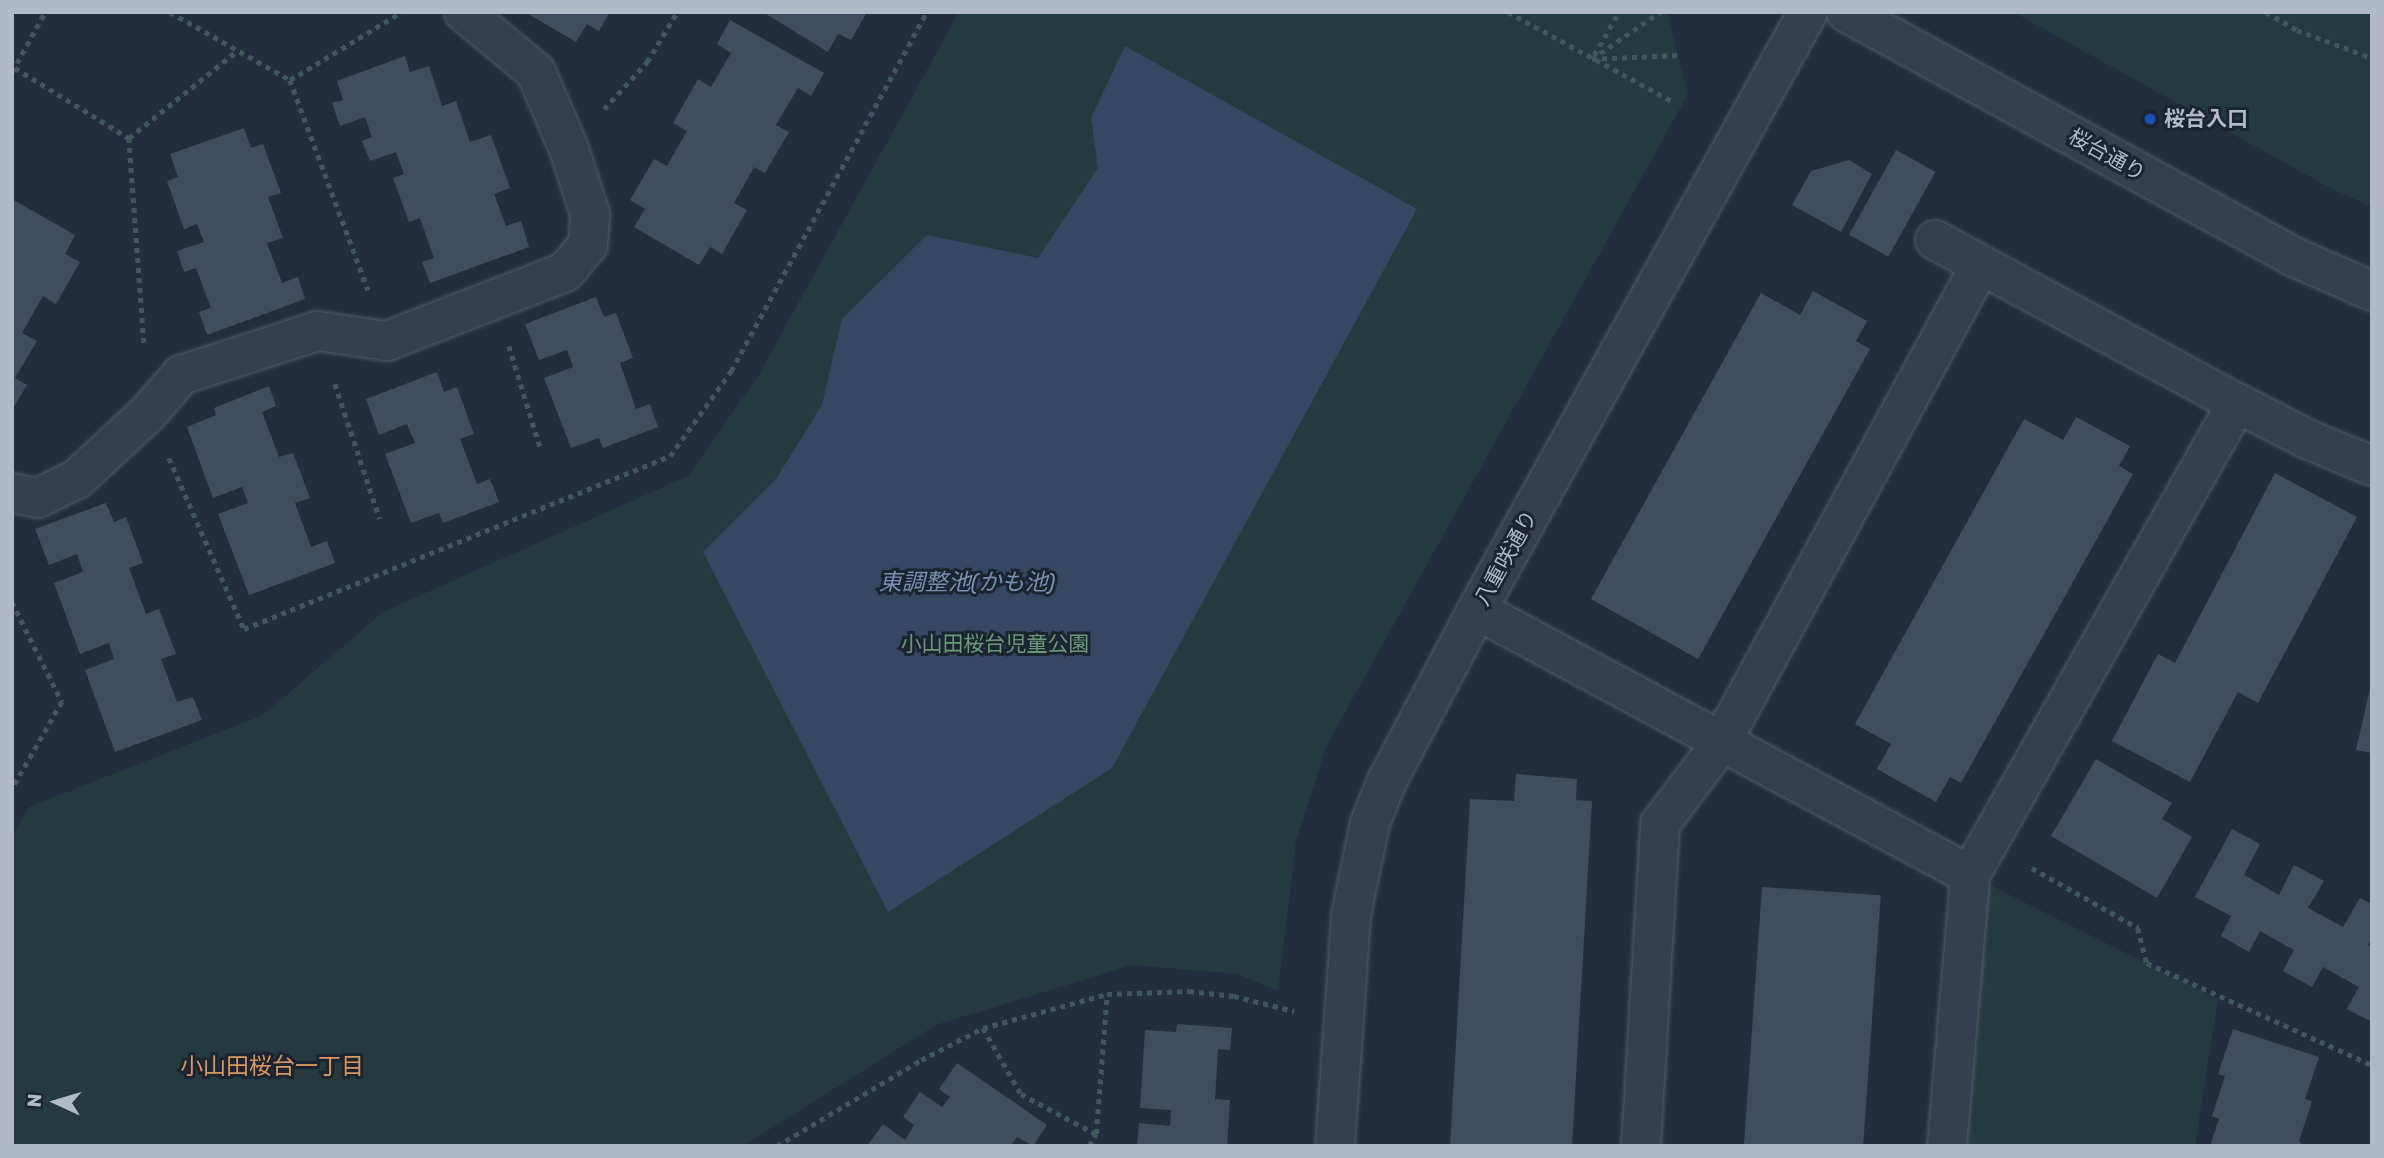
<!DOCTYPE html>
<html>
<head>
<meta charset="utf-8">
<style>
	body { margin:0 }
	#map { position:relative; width:2384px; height:1158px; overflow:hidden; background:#232d3d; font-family:Rubik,"Noto Sans JP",sans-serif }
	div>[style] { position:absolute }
	.green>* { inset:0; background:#253a3e }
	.water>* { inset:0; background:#364764 }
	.building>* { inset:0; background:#414d5f; transform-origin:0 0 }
	.path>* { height:4.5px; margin-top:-2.25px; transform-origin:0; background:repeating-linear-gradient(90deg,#42575b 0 5px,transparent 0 10px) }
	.roads { filter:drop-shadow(0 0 2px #525a68) drop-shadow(0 0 2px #525a68) }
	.minor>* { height:38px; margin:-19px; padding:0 19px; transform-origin:19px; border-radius:19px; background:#363f4d }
	.dots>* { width:19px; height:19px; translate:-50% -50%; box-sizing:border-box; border:4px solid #1c2432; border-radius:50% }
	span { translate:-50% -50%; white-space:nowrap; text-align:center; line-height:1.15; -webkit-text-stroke:6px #1c2432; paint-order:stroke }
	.poi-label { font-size:21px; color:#b2bac8; font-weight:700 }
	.left { translate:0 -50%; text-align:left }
	.street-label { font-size:21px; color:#b2bac8 }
	.park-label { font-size:21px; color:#689a76 }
	.water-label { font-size:23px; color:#798eb1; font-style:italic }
	.neighbourhood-label { font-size:23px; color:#d7975f }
	.frame { position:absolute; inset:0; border:14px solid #b2bac8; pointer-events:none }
	.north { position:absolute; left:21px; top:1067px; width:70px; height:70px; -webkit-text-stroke:5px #1c2432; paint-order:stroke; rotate:274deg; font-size:19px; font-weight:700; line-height:28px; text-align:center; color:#b2bac8 }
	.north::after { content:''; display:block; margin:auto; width:24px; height:32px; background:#b2bac8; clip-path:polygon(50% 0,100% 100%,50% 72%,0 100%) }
</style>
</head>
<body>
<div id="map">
	<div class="green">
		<div style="clip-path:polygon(959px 12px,1667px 12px,1688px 94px,1327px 745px,1296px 841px,1278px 991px,1237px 974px,1132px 965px,936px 1025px,743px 1146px,12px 1146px,12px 836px,29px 807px,263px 715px,383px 612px,688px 476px,758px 376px)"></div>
		<div style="clip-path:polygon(2013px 12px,2372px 12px,2372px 207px,2330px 188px)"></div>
		<div style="clip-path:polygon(1970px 875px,2218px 999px,2195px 1146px,1947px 1146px)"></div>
	</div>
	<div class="water">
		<div style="clip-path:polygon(1125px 46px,1417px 209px,1112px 768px,888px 912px,703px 552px,776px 479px,822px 405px,842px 319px,927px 235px,1038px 258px,1098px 168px,1091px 118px)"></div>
	</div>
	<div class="building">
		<div style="clip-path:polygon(525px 12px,610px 12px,599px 31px,587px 24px,576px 42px)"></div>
		<div style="clip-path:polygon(763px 12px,867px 12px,851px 40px,838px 34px,828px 52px)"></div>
		<div style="clip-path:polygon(730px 20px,824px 73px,811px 96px,798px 88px,776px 125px,789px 132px,765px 173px,754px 167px,734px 203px,747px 210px,722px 254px,710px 247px,699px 265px,634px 227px,645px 209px,630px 200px,654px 159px,667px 166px,687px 131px,673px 123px,698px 79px,711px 87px,731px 53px,717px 44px)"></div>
		<div style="clip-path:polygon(405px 56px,410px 72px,429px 66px,442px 106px,456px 101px,470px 142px,491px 135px,510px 188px,494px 194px,506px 226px,521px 221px,529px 247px,430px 283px,422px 262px,434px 258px,420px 218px,409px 222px,393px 178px,404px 174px,396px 152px,370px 161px,362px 141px,372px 137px,365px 117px,340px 126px,332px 103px,343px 100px,337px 81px)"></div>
		<div style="clip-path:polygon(244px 128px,251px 148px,263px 144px,281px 193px,268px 197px,283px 238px,267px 243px,282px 283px,298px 277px,305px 299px,207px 335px,199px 312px,211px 308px,196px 268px,184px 272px,177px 251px,204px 242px,197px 224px,184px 229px,167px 181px,178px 177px,170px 154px)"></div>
		<div style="left:1896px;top:150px;width:45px;height:97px;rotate:29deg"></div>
		<div style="clip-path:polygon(1849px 160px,1872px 174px,1841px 232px,1792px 205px,1811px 171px)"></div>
		<div style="clip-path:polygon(12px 199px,75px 235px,65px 254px,80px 262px,56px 304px,43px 296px,22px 333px,37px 341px,15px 378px,27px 385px,12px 410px)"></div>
		<div style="clip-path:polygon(1813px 291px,1867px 321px,1856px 341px,1870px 349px,1698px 659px,1591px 599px,1761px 293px,1800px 315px)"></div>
		<div style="clip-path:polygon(596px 297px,604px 317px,616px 313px,633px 358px,620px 363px,636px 409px,650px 404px,658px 427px,603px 448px,599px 438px,571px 448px,544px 378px,573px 367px,567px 350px,539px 360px,525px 324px)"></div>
		<div style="clip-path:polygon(437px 372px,444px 392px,457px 387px,474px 434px,460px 439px,477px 484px,490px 479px,499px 502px,443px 523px,439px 513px,411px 523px,385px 454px,415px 443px,407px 424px,379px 435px,366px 399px)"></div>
		<div style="clip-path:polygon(269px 386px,276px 406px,262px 412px,279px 457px,293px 453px,310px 498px,295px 503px,311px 547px,327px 541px,335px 563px,249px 595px,218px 514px,248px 503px,242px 487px,213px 498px,187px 427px,216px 415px,214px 408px)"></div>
		<div style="clip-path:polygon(2076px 417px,2130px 446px,2119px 466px,2133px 474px,1961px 783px,1950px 777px,1936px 802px,1877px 769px,1891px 744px,1855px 724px,2024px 419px,2063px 440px)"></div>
		<div style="clip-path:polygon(2275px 473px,2357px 517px,2258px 703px,2238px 692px,2190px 782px,2112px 741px,2158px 654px,2175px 663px)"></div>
		<div style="clip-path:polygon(106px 503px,114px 522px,126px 517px,143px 563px,129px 568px,146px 614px,159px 609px,176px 654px,161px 659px,177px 702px,193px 697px,202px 720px,115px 752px,85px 670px,114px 659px,109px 643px,80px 654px,54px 583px,83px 572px,77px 554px,49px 565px,35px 529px)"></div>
		<div style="clip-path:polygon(2371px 684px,2372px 684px,2372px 753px,2356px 750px)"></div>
		<div style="clip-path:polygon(2096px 759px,2172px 803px,2162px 819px,2192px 837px,2157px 898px,2051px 836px)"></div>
		<div style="clip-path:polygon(1516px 774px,1577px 779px,1576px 800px,1592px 801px,1572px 1146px,1450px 1146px,1470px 799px,1514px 801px)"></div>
		<div style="clip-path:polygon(2232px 829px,2260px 844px,2244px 875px,2279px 895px,2294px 865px,2324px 881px,2308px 908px,2343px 927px,2360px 898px,2372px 904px,2372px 938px,2368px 945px,2372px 947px,2372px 1022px,2347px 1009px,2359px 987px,2323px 967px,2312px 987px,2283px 971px,2294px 950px,2260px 931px,2249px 952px,2221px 936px,2231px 916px,2195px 897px)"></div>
		<div style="left:1762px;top:887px;width:119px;height:260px;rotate:4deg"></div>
		<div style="clip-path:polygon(1177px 1024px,1232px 1028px,1230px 1050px,1218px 1049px,1215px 1099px,1230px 1100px,1227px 1146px,1137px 1146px,1139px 1123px,1170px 1126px,1171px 1110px,1140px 1108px,1145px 1030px,1176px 1032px)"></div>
		<div style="clip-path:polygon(2233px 1029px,2319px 1057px,2305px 1099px,2312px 1101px,2299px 1141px,2304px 1146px,2210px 1146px,2219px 1119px,2212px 1116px,2225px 1076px,2218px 1074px)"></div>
		<div style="clip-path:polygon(957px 1063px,1047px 1125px,1033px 1146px,1017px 1137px,1011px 1146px,867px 1146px,883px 1124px,905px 1140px,914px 1125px,903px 1117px,920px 1092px,942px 1107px,950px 1097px,939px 1089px)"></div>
	</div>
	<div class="path">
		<div style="left:170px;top:12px;width:138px;rotate:29.5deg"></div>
		<div style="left:290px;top:80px;width:131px;rotate:-31.3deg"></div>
		<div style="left:1508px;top:12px;width:187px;rotate:28.5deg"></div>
		<div style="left:2266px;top:12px;width:36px;rotate:30deg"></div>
		<div style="left:2297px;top:30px;width:80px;rotate:20.5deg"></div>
		<div style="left:1594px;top:55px;width:50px;rotate:-59.8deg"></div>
		<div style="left:1592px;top:59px;width:87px;rotate:-2.6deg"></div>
		<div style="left:1592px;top:59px;width:83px;rotate:-34.7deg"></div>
		<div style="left:15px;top:68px;width:134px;rotate:31.6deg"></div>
		<div style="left:129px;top:138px;width:205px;rotate:85.8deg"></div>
		<div style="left:12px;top:72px;width:68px;rotate:-61.2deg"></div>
		<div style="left:290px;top:80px;width:224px;rotate:69.6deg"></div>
		<div style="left:604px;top:109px;width:64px;rotate:-47.5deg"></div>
		<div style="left:647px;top:62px;width:58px;rotate:-59deg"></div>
		<div style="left:129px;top:138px;width:140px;rotate:-38.9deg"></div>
		<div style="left:509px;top:346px;width:106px;rotate:72.9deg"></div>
		<div style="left:335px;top:384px;width:142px;rotate:71.6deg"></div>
		<div style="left:169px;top:458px;width:187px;rotate:66.3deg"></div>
		<div style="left:244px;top:629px;width:460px;rotate:-22.1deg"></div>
		<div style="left:670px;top:456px;width:105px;rotate:-54.3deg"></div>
		<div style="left:731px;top:371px;width:409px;rotate:-61.4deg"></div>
		<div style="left:12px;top:602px;width:112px;rotate:63.4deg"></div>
		<div style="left:62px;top:702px;width:100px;rotate:119.9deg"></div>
		<div style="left:2032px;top:868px;width:122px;rotate:29.5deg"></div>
		<div style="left:2138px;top:928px;width:36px;rotate:76deg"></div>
		<div style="left:2147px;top:963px;width:247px;rotate:24.4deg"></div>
		<div style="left:983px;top:1028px;width:76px;rotate:60.1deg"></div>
		<div style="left:1021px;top:1094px;width:85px;rotate:28.1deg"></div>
		<div style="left:777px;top:1146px;width:168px;rotate:-30.8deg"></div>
		<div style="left:921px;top:1060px;width:70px;rotate:-27.3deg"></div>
		<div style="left:983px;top:1028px;width:129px;rotate:-15.3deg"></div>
		<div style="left:1107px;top:994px;width:82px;rotate:-2.1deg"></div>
		<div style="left:1189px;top:991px;width:45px;rotate:6.3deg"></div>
		<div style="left:1234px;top:996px;width:62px;rotate:14deg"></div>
		<div style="left:1089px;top:1146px;width:14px;rotate:-60deg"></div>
		<div style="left:1096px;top:1134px;width:140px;rotate:-85.5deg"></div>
	</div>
	<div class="roads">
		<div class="minor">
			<div style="left:1846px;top:12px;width:511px;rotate:28.67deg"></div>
			<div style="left:2294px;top:257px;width:85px;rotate:23.6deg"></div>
			<div style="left:1935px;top:240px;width:343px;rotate:28.4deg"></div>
			<div style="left:12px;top:493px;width:26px;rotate:11deg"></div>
			<div style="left:38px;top:498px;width:43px;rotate:-26deg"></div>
			<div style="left:77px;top:479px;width:98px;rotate:-42.9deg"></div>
			<div style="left:149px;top:412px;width:49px;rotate:-49.1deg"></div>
			<div style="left:181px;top:375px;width:143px;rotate:-17.9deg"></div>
			<div style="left:317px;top:331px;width:71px;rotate:8.1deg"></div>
			<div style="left:387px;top:341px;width:191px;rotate:-21.2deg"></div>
			<div style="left:565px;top:272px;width:35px;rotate:-50deg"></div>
			<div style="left:588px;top:245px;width:31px;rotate:-86deg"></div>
			<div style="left:590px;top:214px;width:68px;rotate:-107.9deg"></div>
			<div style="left:569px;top:149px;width:84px;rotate:-113.2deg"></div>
			<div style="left:536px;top:72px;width:94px;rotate:-140.2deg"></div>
			<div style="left:1477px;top:610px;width:560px;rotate:28.26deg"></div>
			<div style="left:1335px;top:1146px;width:232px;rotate:-86deg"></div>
			<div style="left:1351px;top:915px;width:94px;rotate:-78.3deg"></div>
			<div style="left:1370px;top:823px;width:45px;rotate:-68deg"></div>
			<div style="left:1387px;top:781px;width:193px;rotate:-62.2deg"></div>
			<div style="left:1477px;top:610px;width:683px;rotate:-61.03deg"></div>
			<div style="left:1641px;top:1146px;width:323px;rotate:-86.6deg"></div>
			<div style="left:1660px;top:824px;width:101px;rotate:-53deg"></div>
			<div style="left:1721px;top:743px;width:543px;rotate:-61.5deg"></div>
			<div style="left:1947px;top:1146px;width:272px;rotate:-85.1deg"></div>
			<div style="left:1970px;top:875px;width:542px;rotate:-60.5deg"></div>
			<div style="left:2237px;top:403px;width:79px;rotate:27.2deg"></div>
			<div style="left:2307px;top:439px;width:70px;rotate:22.6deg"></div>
		</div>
	</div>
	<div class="dots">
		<div style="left:2150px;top:119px;background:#1a4fb4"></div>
	</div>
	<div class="poi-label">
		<span class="left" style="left:2164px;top:119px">桜台入口</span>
	</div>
	<div class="street-label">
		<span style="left:2107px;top:155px;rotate:29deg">桜台通り</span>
		<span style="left:1506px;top:558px;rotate:-61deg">八重咲通り</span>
	</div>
	<div class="park-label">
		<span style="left:995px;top:644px">小山田桜台児童公園</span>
	</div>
	<div class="water-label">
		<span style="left:967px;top:582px">東調整池(かも池)</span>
	</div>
	<div class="neighbourhood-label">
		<span style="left:272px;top:1066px">小山田桜台一丁目</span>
	</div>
	<div class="frame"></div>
	<div class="north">N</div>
</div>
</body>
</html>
